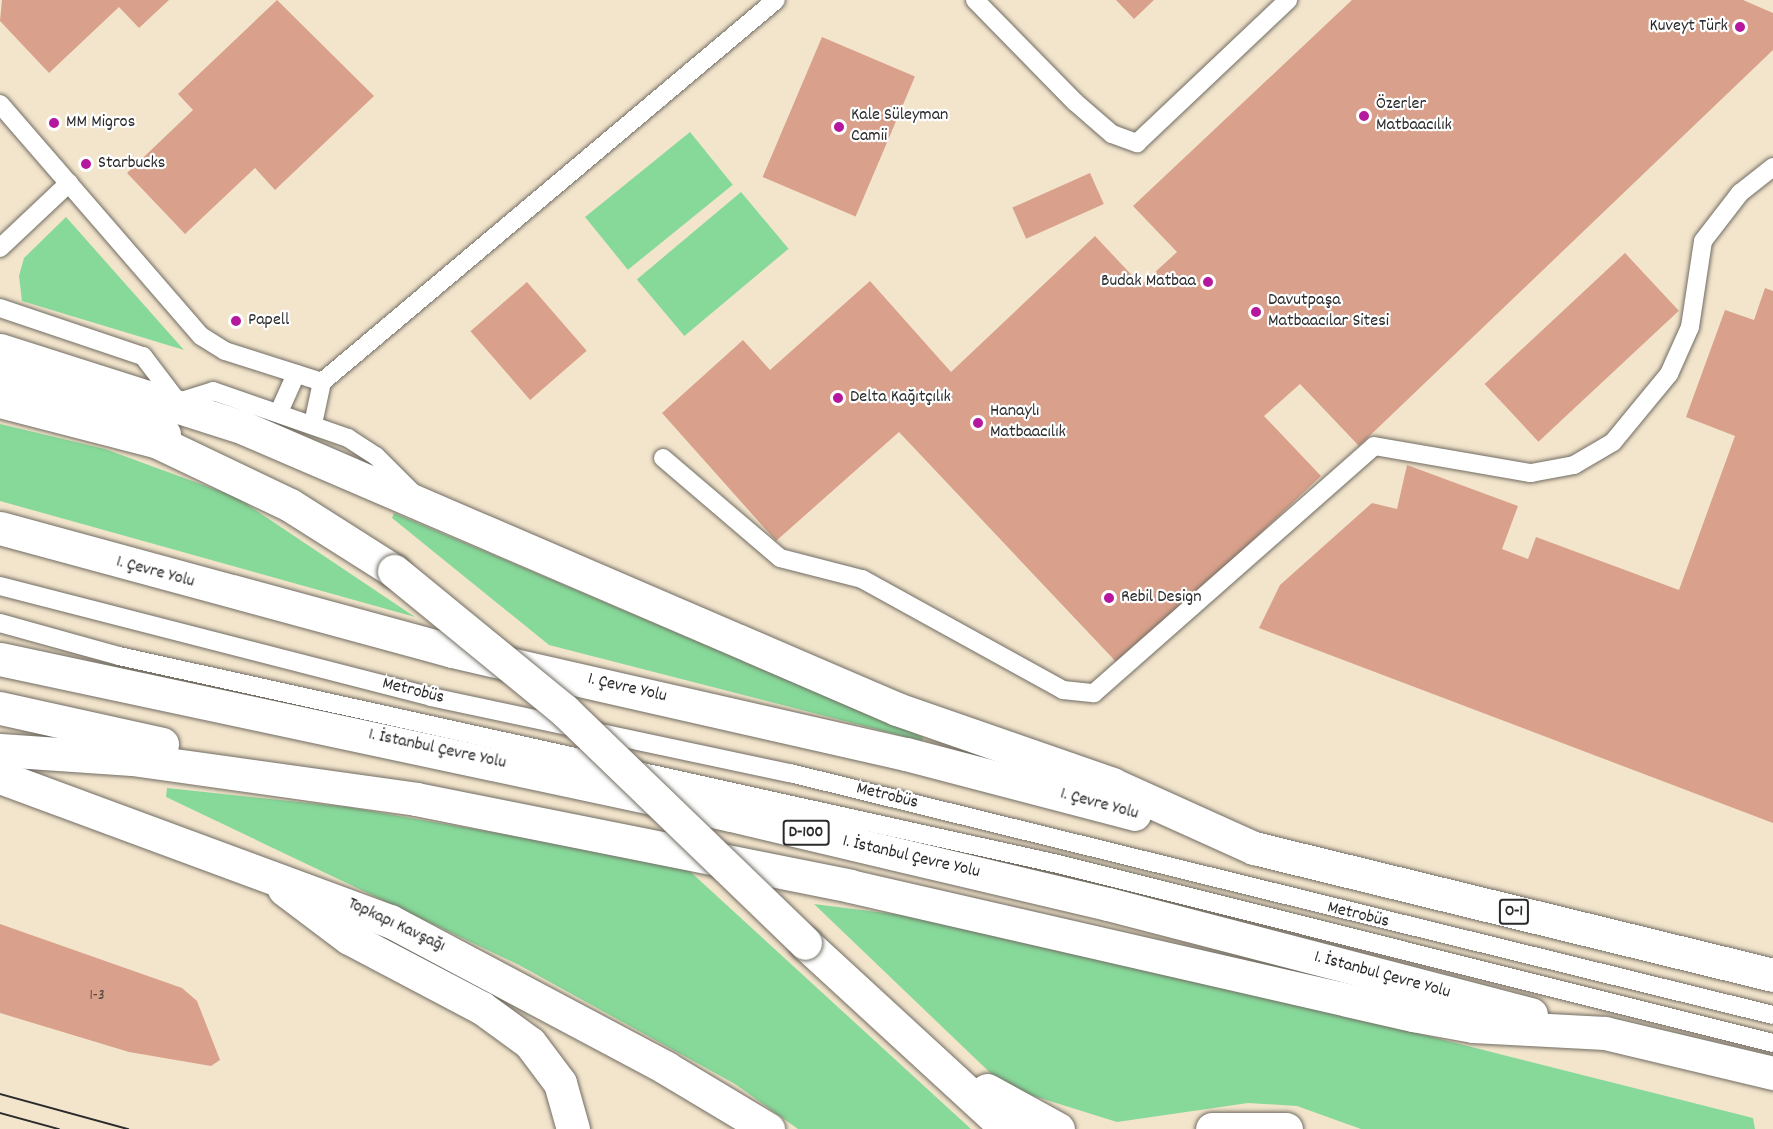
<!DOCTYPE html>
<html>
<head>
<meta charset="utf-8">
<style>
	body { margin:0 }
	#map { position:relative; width:1773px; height:1129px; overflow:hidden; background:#f3e5cc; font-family:Dekko,sans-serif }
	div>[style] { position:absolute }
	.green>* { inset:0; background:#87d99a; transform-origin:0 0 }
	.building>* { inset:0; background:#d9a18b; transform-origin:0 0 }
	.roads { filter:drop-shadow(0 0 2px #716c63) drop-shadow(0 0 2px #716c63) }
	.service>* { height:18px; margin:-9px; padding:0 9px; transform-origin:9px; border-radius:9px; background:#fff }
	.secondary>* { height:33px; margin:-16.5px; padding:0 16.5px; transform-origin:16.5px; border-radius:16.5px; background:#fff }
	.primary>* { height:33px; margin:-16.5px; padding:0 16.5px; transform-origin:16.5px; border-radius:16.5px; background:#fff }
	.trunk>* { height:33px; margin:-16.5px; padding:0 16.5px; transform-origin:16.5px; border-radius:16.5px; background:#fff }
	.tram>* { height:1.5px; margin:-0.75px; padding:0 0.75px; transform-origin:0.75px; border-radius:0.75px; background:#2b2b2b }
	.bridges { filter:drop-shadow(0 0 2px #716c63) drop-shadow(0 0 2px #716c63) }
	.primary-bridge>* { height:33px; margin:-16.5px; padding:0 16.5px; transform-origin:16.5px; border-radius:16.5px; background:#fff }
	.dots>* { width:16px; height:16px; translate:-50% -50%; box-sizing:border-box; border:3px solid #fff; border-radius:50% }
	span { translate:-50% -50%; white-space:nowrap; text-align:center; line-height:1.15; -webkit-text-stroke:4.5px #fff; paint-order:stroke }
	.number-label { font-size:15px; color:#564843 }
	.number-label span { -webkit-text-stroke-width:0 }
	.shield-label span { padding:2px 4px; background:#fff; border:2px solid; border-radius:4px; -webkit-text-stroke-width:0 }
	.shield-label { font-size:16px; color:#2b2b2b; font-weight:700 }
	.poi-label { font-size:18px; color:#2b2b2b }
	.right { translate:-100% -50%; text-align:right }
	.left { translate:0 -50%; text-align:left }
	.street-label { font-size:18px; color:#2b2b2b }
</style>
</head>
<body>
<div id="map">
	<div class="green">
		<div style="left:690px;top:132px;width:68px;height:135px;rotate:51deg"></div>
		<div style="left:741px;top:192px;width:74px;height:136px;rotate:50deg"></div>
		<div style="clip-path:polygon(66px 217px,184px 350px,22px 301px,19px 276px,24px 258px)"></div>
		<div style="clip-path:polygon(0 424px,105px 449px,236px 497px,415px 617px,0 501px)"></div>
		<div style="clip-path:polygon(394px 513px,923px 737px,922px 741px,549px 645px,392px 518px)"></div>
		<div style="clip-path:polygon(167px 788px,347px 807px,683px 865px,971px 1129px,798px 1129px,735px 1084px,519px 965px,166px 797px)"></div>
		<div style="clip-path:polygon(814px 904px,933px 919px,1250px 991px,1753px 1118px,1755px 1129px,1361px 1129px,1297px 1106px,1248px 1103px,1117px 1122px,1005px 1087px)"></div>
	</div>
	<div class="building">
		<div style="clip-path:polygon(2px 0,169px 0,139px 28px,119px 7px,49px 73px,0 21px)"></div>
		<div style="clip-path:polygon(277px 0,374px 96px,275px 190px,255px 168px,185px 234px,127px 173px,193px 110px,178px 94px)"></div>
		<div style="clip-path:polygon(1116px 0,1154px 0,1134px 19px)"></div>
		<div style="clip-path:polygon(1352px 0,1743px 0,1773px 13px,1773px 50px,1359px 446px,1300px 384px,1264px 416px,1321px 476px,1120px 666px,899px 432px,776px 541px,662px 413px,743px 340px,770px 370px,870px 281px,951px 372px,1095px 236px,1141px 285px,1177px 252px,1133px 206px)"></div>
		<div style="left:822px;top:37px;width:101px;height:152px;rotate:23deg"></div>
		<div style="left:1090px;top:173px;width:34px;height:85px;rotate:66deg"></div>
		<div style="left:1625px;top:253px;width:79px;height:192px;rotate:47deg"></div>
		<div style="left:527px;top:282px;width:91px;height:75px;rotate:49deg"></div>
		<div style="clip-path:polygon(1765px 288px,1773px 291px,1773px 823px,1259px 628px,1280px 585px,1372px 503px,1397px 509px,1407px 465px,1518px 506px,1502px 549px,1528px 559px,1536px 537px,1679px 590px,1735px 436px,1686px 417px,1725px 310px,1754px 320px)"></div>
		<div style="clip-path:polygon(0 924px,182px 988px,197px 1001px,220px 1060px,211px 1066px,129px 1052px,0 1013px)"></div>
	</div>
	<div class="roads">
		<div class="service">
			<div style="left:975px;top:0;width:143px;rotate:45.6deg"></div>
			<div style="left:1075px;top:102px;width:49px;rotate:40.9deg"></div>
			<div style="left:1112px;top:134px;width:27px;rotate:20deg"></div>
			<div style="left:1137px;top:143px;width:208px;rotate:-43.4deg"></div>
			<div style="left:0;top:104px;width:307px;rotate:49.1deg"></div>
			<div style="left:201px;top:336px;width:28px;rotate:32deg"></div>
			<div style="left:225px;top:351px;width:102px;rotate:17.7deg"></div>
			<div style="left:322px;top:382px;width:593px;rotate:-40.08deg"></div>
			<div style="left:0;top:248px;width:95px;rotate:-43.3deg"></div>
			<div style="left:0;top:308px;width:151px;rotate:18.6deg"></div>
			<div style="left:143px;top:356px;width:58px;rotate:52.7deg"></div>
			<div style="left:178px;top:402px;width:37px;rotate:-17deg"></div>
			<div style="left:213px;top:391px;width:143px;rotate:19.2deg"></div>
			<div style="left:348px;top:438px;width:33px;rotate:33deg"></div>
			<div style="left:376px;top:456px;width:52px;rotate:45deg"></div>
			<div style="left:279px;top:412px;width:42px;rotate:-65.9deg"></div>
			<div style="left:313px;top:424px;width:43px;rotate:-77.9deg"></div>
			<div style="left:663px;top:458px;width:154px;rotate:40.5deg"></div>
			<div style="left:780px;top:558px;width:85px;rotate:14.4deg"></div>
			<div style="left:862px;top:579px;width:230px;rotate:28.9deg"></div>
			<div style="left:1063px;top:690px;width:31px;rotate:6deg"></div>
			<div style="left:1094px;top:693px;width:373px;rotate:-41.4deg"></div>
			<div style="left:1374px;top:446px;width:159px;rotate:9.8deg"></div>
			<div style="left:1531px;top:473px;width:44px;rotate:-10.5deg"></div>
			<div style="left:1574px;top:465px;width:45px;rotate:-30.5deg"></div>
			<div style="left:1613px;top:442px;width:88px;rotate:-50.5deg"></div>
			<div style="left:1669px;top:374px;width:51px;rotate:-65.9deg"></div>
			<div style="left:1690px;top:327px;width:87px;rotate:-81.4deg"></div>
			<div style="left:1703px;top:241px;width:61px;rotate:-52.4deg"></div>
			<div style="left:1740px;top:193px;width:42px;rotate:-38.2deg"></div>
			<div style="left:0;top:586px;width:445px;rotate:14.4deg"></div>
			<div style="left:431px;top:697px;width:367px;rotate:12deg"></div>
			<div style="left:790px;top:773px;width:1012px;rotate:13.83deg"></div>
			<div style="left:0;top:623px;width:123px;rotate:15.5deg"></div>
			<div style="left:119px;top:656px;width:962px;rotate:12.49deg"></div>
			<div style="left:1058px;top:864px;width:737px;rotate:14.06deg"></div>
		</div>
		<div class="secondary">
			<div style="left:0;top:375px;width:96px;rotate:17.5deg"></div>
			<div style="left:92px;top:404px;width:78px;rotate:22.6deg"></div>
		</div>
		<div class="primary">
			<div style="left:0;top:401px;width:163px;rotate:14.5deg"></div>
			<div style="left:158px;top:442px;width:146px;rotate:25.5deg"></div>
			<div style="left:290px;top:505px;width:123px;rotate:32.4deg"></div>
			<div style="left:0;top:777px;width:416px;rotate:20.3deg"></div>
			<div style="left:390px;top:921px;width:313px;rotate:28deg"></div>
			<div style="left:666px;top:1068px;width:119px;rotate:30.9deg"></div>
			<div style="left:284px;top:889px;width:81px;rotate:37deg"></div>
			<div style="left:349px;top:938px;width:150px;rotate:27.8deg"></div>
			<div style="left:482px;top:1008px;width:59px;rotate:36.1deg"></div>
			<div style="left:530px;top:1043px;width:50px;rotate:53.1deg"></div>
			<div style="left:560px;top:1083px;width:48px;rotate:74.2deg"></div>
			<div style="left:805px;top:943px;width:275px;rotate:42.6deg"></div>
			<div style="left:987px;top:1090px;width:81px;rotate:28.8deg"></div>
			<div style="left:1212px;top:1129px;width:74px"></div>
		</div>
		<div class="trunk">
			<div style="left:0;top:350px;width:256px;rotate:17.7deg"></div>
			<div style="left:244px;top:428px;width:711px;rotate:23.28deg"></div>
			<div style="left:897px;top:709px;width:228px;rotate:19.2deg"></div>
			<div style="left:1112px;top:784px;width:156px;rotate:24.3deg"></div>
			<div style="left:1254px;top:848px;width:534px;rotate:13.75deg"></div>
			<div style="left:0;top:528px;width:468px;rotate:15.2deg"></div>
			<div style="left:452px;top:651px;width:466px;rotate:12.8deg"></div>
			<div style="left:906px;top:754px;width:236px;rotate:14.7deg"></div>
			<div style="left:0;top:659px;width:747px;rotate:12.05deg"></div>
			<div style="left:731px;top:815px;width:387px;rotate:13.3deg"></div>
			<div style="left:1108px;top:904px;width:437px;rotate:14.6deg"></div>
			<div style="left:0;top:708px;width:166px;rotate:12.5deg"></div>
			<div style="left:0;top:750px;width:132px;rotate:3.9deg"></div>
			<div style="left:132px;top:759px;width:287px;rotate:8deg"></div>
			<div style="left:416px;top:799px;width:443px;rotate:11.3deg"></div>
			<div style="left:850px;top:886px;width:578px;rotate:12.91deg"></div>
			<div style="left:1413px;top:1015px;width:61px;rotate:10.4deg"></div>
			<div style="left:1473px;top:1026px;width:132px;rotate:3deg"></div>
			<div style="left:1605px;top:1033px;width:173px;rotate:13.4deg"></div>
		</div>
	</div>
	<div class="tram">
		<div style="left:0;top:1094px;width:133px;rotate:15.3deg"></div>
		<div style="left:0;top:1113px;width:61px;rotate:15.2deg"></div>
	</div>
	<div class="bridges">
		<div class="primary-bridge">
			<div style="left:394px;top:571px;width:220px;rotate:39.3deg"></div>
			<div style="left:564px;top:710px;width:335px;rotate:44deg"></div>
		</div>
	</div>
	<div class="dots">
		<div style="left:1740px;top:27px;background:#b5179e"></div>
		<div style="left:1364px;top:116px;background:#b5179e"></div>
		<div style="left:54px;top:123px;background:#b5179e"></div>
		<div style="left:839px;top:127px;background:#b5179e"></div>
		<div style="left:86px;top:164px;background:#b5179e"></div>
		<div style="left:1208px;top:282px;background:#b5179e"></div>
		<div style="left:1256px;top:312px;background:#b5179e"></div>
		<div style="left:236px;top:321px;background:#b5179e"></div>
		<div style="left:838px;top:398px;background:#b5179e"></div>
		<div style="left:978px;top:423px;background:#b5179e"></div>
		<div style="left:1109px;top:598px;background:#b5179e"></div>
	</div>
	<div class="number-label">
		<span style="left:97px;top:997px">1-3</span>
	</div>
	<div class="shield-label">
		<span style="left:806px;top:833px">D-100</span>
		<span style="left:1514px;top:912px">O-1</span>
	</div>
	<div class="poi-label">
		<span class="right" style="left:1728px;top:27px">Kuveyt Türk</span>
		<span class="left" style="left:1376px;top:116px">Özerler<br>Matbaacılık</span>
		<span class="left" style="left:851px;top:127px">Kale Süleyman<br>Camii</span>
		<span class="left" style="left:66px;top:123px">MM Migros</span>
		<span class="left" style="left:98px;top:164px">Starbucks</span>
		<span class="right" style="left:1196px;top:282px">Budak Matbaa</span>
		<span class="left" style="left:1268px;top:312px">Davutpaşa<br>Matbaacılar Sitesi</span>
		<span class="left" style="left:248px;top:321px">Papell</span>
		<span class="left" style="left:850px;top:398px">Delta Kağıtçılık</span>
		<span class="left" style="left:990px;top:423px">Hanaylı<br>Matbaacılık</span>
		<span class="left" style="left:1121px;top:598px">Rebil Design</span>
	</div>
	<div class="street-label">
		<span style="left:155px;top:573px;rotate:15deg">1. Çevre Yolu</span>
		<span style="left:627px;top:689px;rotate:13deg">1. Çevre Yolu</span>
		<span style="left:413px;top:692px;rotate:14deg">Metrobüs</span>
		<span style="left:437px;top:750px;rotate:12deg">1. İstanbul Çevre Yolu</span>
		<span style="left:887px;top:797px;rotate:14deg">Metrobüs</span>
		<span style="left:1099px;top:805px;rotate:15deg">1. Çevre Yolu</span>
		<span style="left:911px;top:858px;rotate:13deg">1. İstanbul Çevre Yolu</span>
		<span style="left:1358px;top:916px;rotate:14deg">Metrobüs</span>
		<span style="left:396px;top:926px;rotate:25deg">Topkapı Kavşağı</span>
		<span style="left:1382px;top:976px;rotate:15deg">1. İstanbul Çevre Yolu</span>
	</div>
</div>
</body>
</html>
